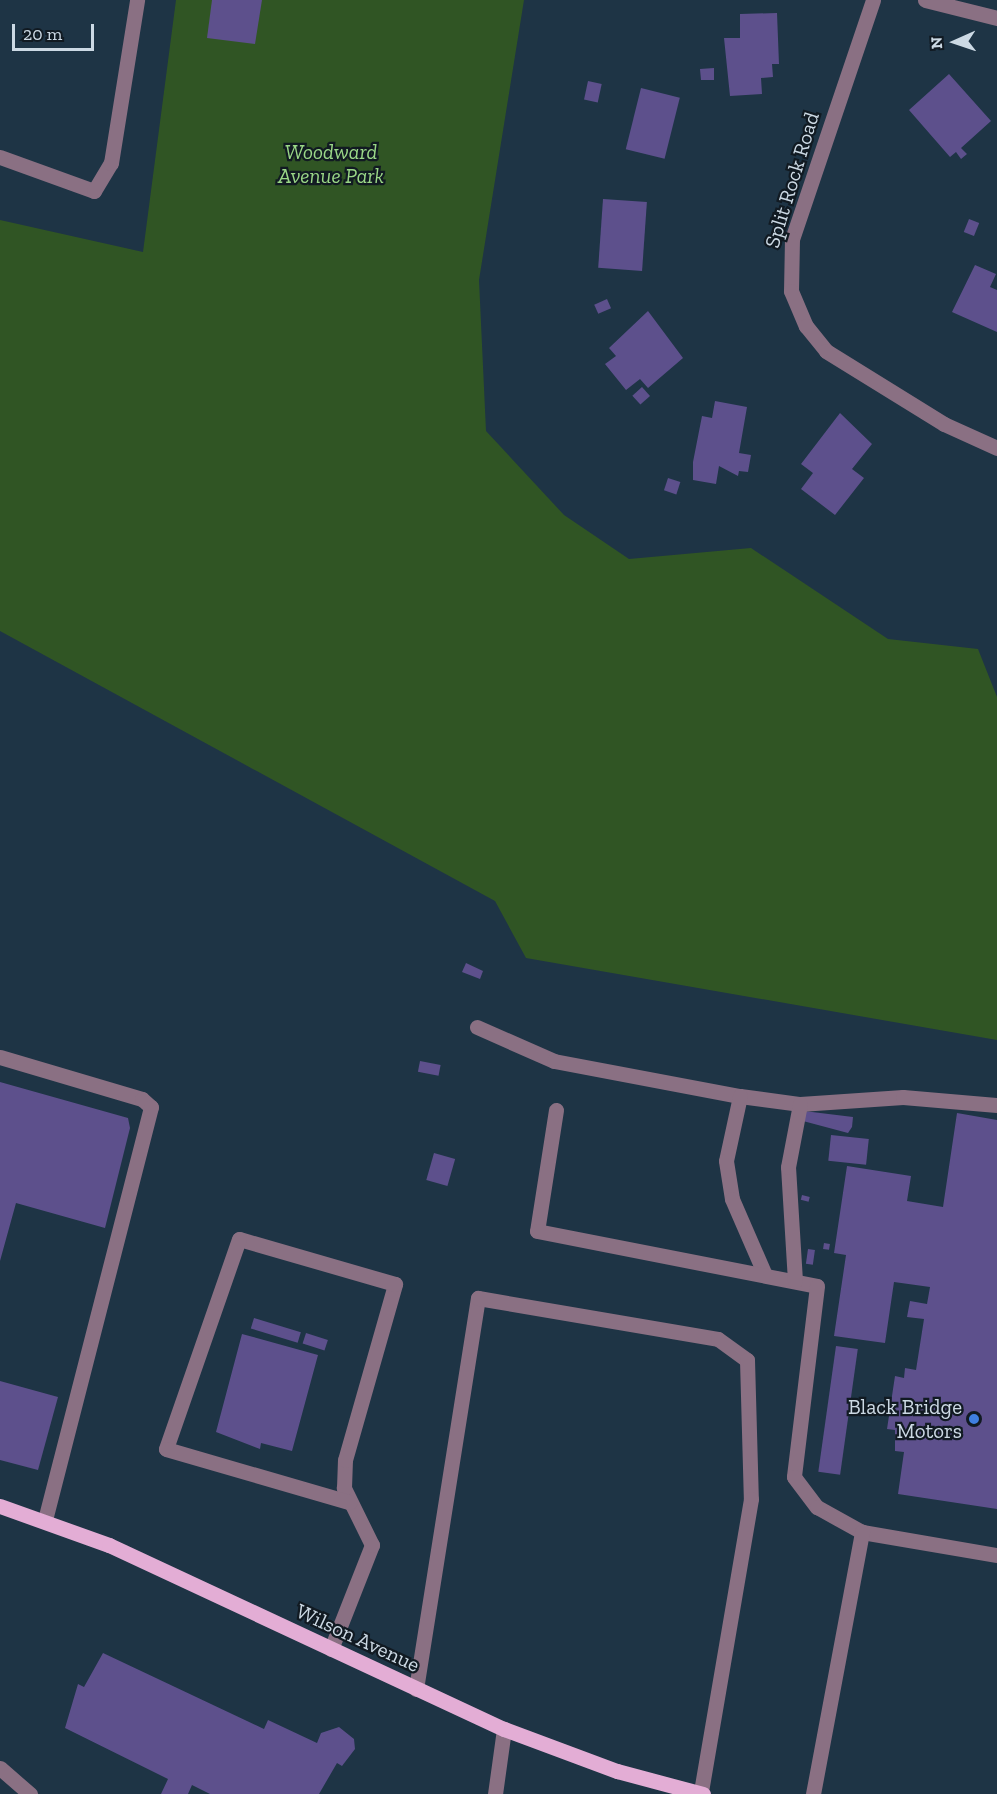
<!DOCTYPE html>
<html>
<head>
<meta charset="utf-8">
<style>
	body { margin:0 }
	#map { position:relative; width:997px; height:1794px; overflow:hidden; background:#1e3445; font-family:"Zilla Slab",serif }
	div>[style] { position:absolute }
	.green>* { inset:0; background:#305524 }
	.building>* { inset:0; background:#5d508c; transform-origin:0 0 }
	.minor>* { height:15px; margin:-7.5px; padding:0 7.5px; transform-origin:7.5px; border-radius:7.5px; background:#8a7083 }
	.major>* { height:15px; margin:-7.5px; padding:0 7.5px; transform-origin:7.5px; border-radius:7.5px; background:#e3add5 }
	.dots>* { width:16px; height:16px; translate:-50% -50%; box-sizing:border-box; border:3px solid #111a22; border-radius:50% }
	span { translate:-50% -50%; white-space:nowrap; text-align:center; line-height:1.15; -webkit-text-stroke:4.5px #111a22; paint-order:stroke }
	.park-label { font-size:21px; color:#9ad787; font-style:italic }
	.street-label { font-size:21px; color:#ccd9e4 }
	.poi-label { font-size:21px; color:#ccd9e4 }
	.right { translate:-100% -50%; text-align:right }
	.north { position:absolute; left:925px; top:12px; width:60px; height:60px; -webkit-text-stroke:4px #111a22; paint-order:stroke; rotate:267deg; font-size:16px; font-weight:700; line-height:24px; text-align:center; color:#ccd9e4 }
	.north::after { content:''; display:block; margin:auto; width:21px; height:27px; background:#ccd9e4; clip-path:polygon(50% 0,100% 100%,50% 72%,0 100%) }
	.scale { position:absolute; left:12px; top:24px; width:82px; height:27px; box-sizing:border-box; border:3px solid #ccd9e4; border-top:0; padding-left:8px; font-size:18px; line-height:21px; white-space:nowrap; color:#ccd9e4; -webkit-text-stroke:4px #111a22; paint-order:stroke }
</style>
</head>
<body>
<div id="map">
	<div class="green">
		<div style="clip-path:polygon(176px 0,524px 0,479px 280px,486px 431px,564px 515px,629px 559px,751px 548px,888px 639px,978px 649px,997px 697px,997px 1040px,526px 958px,495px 901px,0 631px,0 220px,143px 252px)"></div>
	</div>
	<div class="building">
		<div style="clip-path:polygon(212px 0,262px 0,255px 44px,207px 38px)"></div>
		<div style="clip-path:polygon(777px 13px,779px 64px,772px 64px,773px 77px,761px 78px,762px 94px,730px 96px,724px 38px,740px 38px,740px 14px)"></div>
		<div style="clip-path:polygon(714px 68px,714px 80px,701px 80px,700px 69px)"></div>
		<div style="clip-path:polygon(949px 74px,991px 121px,961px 148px,967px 154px,961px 159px,956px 152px,950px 157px,909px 110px)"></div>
		<div style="left:588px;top:81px;width:14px;height:19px;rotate:12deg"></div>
		<div style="left:641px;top:88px;width:40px;height:63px;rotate:14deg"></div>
		<div style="left:603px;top:199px;width:44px;height:69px;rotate:4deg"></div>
		<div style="left:969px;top:219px;width:11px;height:14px;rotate:22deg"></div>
		<div style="clip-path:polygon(975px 265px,996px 274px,990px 287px,997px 290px,997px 332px,952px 312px)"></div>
		<div style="left:607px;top:299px;width:10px;height:14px;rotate:66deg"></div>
		<div style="clip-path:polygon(648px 311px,683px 358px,648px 388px,640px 379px,626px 390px,605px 364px,616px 356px,609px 348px)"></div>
		<div style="left:642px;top:387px;width:12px;height:13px;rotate:48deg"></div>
		<div style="clip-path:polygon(715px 401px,747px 407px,739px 453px,751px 455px,748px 472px,739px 471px,738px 476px,719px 466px,716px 484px,693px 480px,693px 462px,702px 416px,712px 418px)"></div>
		<div style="clip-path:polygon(840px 413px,872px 444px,852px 469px,864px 478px,835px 515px,801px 489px,813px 473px,801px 464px)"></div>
		<div style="left:668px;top:478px;width:13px;height:13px;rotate:18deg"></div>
		<div style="clip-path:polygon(466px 963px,483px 971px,480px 979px,462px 972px)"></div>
		<div style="left:420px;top:1061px;width:21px;height:11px;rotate:11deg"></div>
		<div style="clip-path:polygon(0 1082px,128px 1118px,130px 1128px,105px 1228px,16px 1203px,0 1261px)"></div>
		<div style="clip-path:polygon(804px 1111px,853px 1117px,852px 1127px,848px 1133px,803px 1121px)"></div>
		<div style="clip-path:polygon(957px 1113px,997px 1120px,997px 1509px,898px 1494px,904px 1452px,895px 1451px,895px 1430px,887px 1429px,895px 1376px,904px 1378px,905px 1368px,916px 1370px,924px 1319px,907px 1317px,910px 1301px,927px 1304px,930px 1287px,894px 1282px,885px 1343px,834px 1336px,846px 1255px,834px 1253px,847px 1166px,911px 1176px,907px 1201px,943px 1207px)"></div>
		<div style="left:831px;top:1135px;width:38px;height:26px;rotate:6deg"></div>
		<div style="left:434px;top:1153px;width:22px;height:28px;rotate:16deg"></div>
		<div style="left:802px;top:1195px;width:8px;height:5px;rotate:14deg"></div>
		<div style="left:824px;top:1243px;width:6px;height:6px;rotate:9deg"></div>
		<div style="left:808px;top:1249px;width:7px;height:15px;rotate:8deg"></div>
		<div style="left:254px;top:1318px;width:49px;height:11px;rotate:17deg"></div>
		<div style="left:306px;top:1333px;width:23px;height:11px;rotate:18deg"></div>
		<div style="clip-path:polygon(242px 1334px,318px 1355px,292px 1451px,261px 1443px,260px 1449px,216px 1432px)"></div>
		<div style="left:836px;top:1346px;width:22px;height:127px;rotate:8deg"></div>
		<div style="clip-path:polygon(0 1381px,58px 1397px,38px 1470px,0 1460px)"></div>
		<div style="clip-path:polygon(103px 1653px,264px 1729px,268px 1720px,317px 1743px,321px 1733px,339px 1727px,354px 1739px,355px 1749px,342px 1766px,337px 1763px,319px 1794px,210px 1794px,192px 1785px,188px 1794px,161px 1794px,168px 1779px,65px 1728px,78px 1684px,84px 1687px)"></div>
	</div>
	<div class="minor">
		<div style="left:873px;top:0;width:252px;rotate:108.7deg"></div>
		<div style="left:792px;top:239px;width:52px;rotate:91.1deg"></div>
		<div style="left:791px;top:291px;width:38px;rotate:67deg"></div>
		<div style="left:806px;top:326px;width:32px;rotate:51deg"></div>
		<div style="left:826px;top:351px;width:139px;rotate:31.7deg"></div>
		<div style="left:944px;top:424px;width:58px;rotate:24.4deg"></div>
		<div style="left:925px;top:0;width:74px;rotate:14deg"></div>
		<div style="left:0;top:157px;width:100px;rotate:19.9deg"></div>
		<div style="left:94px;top:191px;width:33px;rotate:-59deg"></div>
		<div style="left:111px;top:163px;width:165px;rotate:-80.9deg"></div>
		<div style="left:477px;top:1027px;width:84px;rotate:23.8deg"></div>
		<div style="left:554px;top:1061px;width:189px;rotate:10.7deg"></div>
		<div style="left:740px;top:1096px;width:61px;rotate:7.6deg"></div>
		<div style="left:800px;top:1104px;width:103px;rotate:-3.9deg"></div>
		<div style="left:903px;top:1097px;width:94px;rotate:4.9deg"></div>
		<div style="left:0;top:1057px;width:148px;rotate:16.5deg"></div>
		<div style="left:142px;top:1099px;width:12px;rotate:42deg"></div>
		<div style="left:151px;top:1107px;width:426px;rotate:104.4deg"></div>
		<div style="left:740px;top:1096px;width:66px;rotate:102.2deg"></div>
		<div style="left:726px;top:1161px;width:38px;rotate:81deg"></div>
		<div style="left:732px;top:1199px;width:83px;rotate:66.5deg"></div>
		<div style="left:556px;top:1110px;width:122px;rotate:98.9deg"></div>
		<div style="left:537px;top:1231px;width:285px;rotate:11.1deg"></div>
		<div style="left:817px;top:1286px;width:192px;rotate:96.9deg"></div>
		<div style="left:794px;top:1477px;width:38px;rotate:53deg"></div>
		<div style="left:817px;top:1507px;width:51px;rotate:29.1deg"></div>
		<div style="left:862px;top:1532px;width:137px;rotate:9.7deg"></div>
		<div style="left:795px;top:1281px;width:114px;rotate:-93.5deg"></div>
		<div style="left:788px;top:1167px;width:64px;rotate:-79.2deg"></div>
		<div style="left:331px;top:1649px;width:112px;rotate:-68.5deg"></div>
		<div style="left:372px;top:1545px;width:64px;rotate:-116.2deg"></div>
		<div style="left:344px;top:1488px;width:28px;rotate:-88deg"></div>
		<div style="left:345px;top:1460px;width:183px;rotate:-74.1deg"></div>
		<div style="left:395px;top:1284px;width:162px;rotate:-163.9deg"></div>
		<div style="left:239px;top:1239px;width:222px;rotate:109.2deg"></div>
		<div style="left:166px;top:1449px;width:191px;rotate:16.2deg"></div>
		<div style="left:416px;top:1689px;width:396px;rotate:-81deg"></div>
		<div style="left:478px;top:1298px;width:243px;rotate:9.7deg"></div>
		<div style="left:718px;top:1339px;width:36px;rotate:36deg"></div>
		<div style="left:747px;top:1360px;width:139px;rotate:88.4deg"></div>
		<div style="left:751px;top:1499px;width:298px;rotate:99.7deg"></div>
		<div style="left:0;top:1768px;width:40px;rotate:41deg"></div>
		<div style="left:495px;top:1794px;width:66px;rotate:-82.1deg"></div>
		<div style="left:813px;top:1794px;width:267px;rotate:-79.4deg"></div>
	</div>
	<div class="major">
		<div style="left:0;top:1506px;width:116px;rotate:19.7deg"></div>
		<div style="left:109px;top:1545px;width:436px;rotate:25deg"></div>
		<div style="left:504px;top:1729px;width:121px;rotate:20.4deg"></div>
		<div style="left:617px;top:1771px;width:89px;rotate:15deg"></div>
	</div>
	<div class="dots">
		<div style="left:974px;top:1419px;background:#3f7fe0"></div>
	</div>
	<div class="park-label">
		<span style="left:331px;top:164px">Woodward<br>Avenue Park</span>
	</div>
	<div class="street-label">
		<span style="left:792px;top:180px;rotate:-73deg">Split Rock Road</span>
		<span style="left:358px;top:1638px;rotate:25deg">Wilson Avenue</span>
	</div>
	<div class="poi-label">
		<span class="right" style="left:962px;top:1419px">Black Bridge<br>Motors</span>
	</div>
	<div class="north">N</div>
	<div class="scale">20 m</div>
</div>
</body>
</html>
